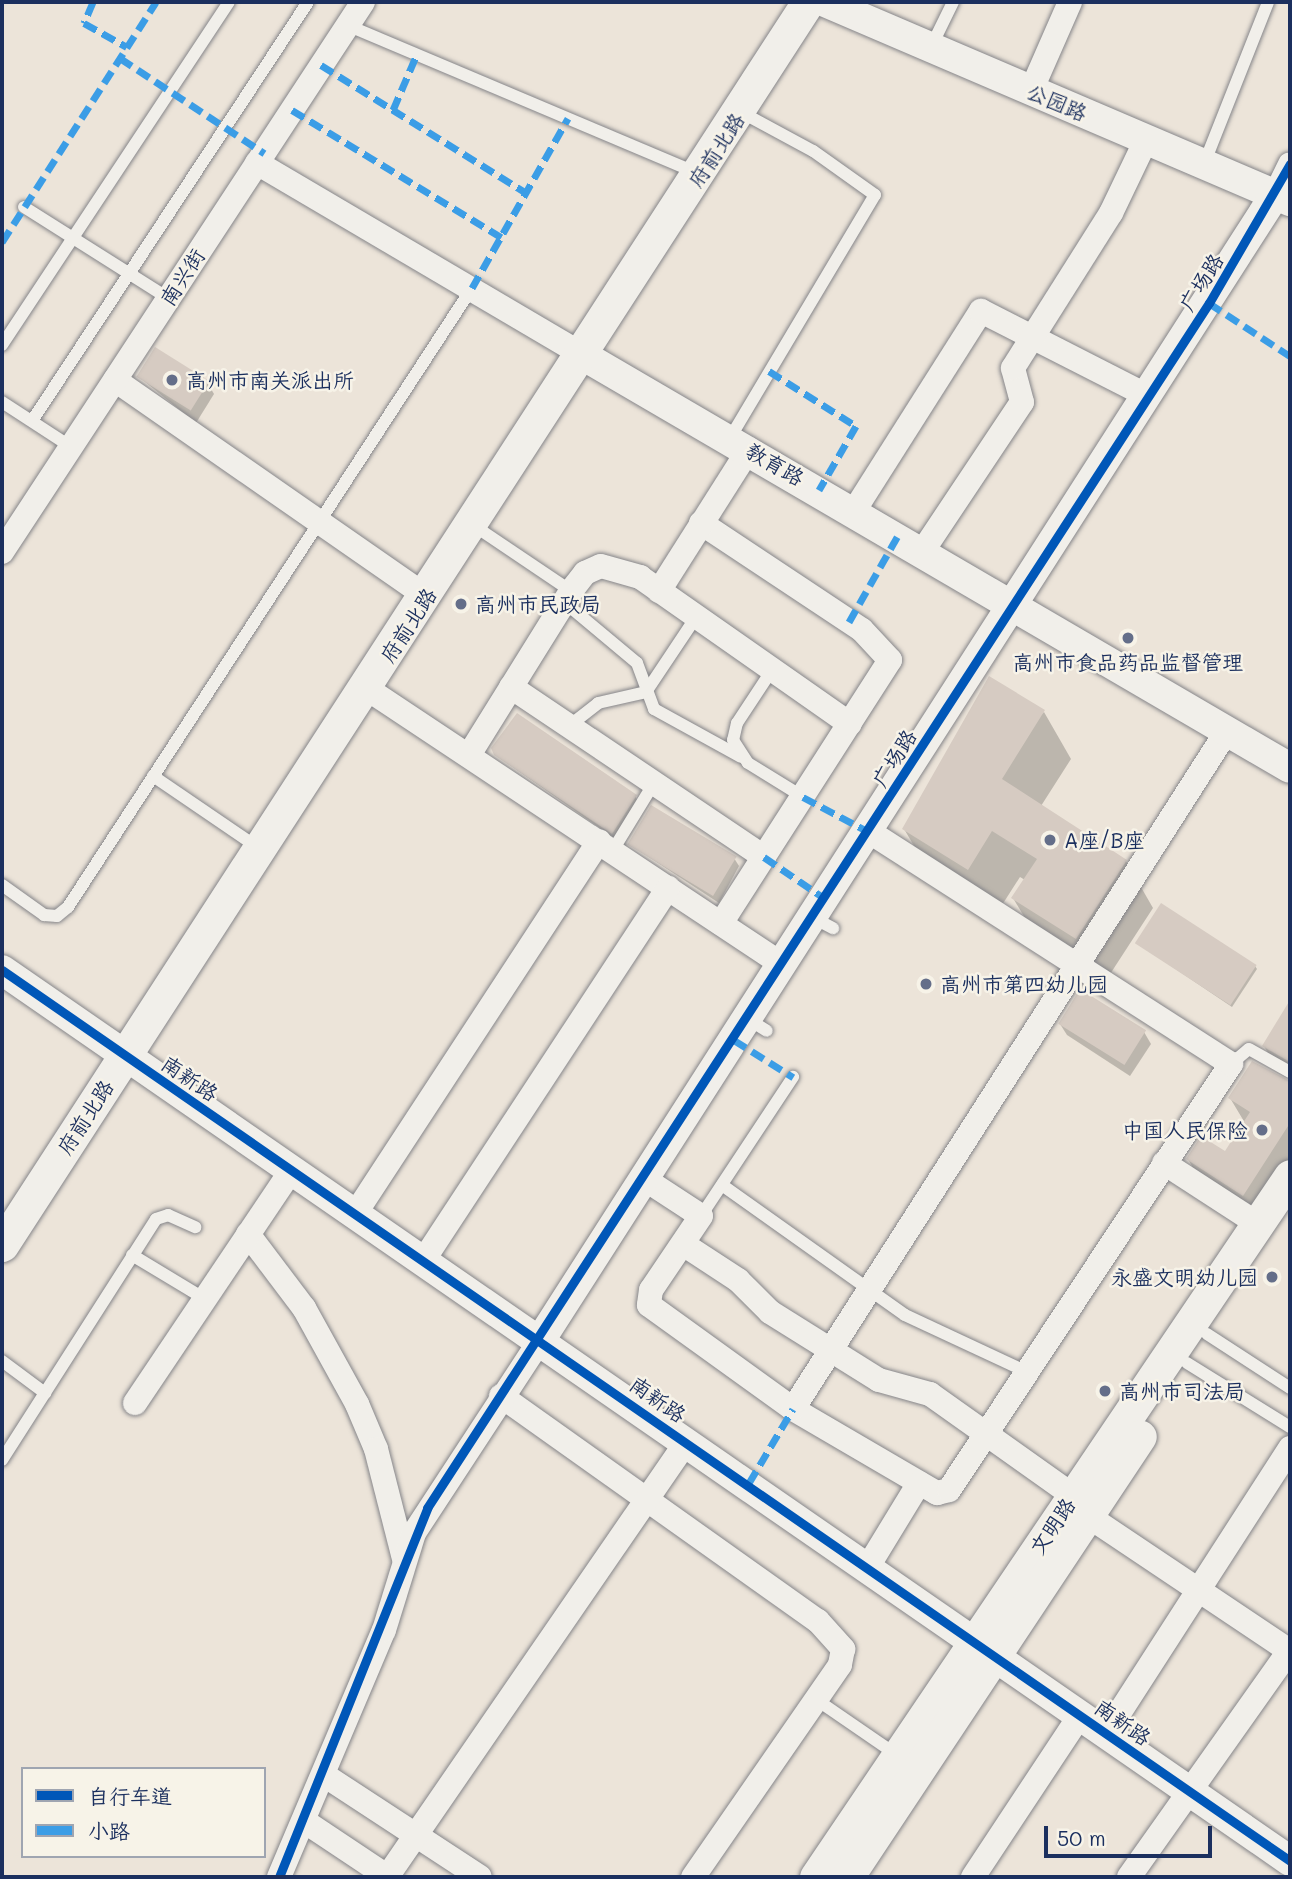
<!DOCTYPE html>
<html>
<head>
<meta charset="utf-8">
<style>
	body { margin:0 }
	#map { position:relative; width:1292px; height:1879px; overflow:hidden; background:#ece4d9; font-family:Mali,"LXGW WenKai TC",sans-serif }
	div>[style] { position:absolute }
	.shadow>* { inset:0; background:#0003 }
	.building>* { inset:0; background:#d6cbc2; transform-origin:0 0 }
	.roads { filter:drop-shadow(0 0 2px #858589) drop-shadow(0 0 2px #858589) }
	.service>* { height:12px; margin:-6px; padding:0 6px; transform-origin:6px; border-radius:6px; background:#f1efea }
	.minor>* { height:24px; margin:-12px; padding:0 12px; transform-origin:12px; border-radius:12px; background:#f1efea }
	.tertiary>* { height:30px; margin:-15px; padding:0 15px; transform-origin:15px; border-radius:15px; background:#f1efea }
	.secondary>* { height:33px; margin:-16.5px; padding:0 16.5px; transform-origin:16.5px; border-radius:16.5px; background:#f1efea }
	.quiet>* { height:7px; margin-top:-3.5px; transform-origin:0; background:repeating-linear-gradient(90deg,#3b9de6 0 14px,transparent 0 21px) }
	.cycleway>* { height:9px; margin:-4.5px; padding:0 4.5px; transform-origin:4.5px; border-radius:4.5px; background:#0057b8 }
	.dots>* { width:19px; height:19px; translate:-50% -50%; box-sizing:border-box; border:4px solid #f7f3e8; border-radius:50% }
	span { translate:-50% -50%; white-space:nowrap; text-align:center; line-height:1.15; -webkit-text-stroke:5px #f7f3e8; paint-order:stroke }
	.street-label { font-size:21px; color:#1b2f5e }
	.poi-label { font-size:21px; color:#1b2f5e }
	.left { translate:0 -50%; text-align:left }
	.right { translate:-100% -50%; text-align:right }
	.frame { position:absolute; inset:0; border:4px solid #1b2f5e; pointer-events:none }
	.legend { position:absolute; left:21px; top:1767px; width:245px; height:91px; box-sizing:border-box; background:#f7f3e8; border:2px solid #9fa5b1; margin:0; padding:9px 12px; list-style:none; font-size:21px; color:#1b2f5e }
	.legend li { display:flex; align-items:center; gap:14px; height:35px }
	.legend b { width:35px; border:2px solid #9fa5b1 }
	.scale { position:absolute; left:1044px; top:1826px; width:168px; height:32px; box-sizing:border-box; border:4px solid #1b2f5e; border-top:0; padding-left:9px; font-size:21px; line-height:24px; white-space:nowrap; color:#1b2f5e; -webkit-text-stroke:5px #f7f3e8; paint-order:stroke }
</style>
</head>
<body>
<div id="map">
	<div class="shadow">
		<div style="clip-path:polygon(139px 377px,207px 382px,214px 394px,196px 423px)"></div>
		<div style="clip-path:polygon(1044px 712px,1071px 759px,1041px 806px,1126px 861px,1153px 908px,1103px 985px,1041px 945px,1013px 898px,1025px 880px,1020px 877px,995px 916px,932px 876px,904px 829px)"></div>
		<div style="clip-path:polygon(497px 756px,635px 796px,639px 803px,617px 840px)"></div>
		<div style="clip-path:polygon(629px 844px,734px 858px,739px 866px,719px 903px)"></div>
		<div style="clip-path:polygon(1137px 943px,1255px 966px,1257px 969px,1232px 1007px)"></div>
		<div style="clip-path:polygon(1290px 1003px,1290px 1077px,1278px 1070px,1264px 1046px)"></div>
		<div style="clip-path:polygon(1060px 1024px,1144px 1032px,1151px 1044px,1130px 1076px,1067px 1035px)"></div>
		<div style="clip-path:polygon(1290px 1081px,1290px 1168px,1257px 1220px,1202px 1184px,1188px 1159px,1225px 1154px,1245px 1123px,1230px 1098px)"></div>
	</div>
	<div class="building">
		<div style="left:155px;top:347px;width:64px;height:35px;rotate:32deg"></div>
		<div style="clip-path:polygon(989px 676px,1045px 710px,1002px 779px,1127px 860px,1076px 939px,1011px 898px,1037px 859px,992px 831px,968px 870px,902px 829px)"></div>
		<div style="clip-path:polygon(517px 713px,637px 795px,612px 834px,494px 755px,491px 748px)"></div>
		<div style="left:651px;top:805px;width:100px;height:46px;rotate:31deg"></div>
		<div style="left:1161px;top:903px;width:114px;height:48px;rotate:33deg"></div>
		<div style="left:1080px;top:989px;width:78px;height:41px;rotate:32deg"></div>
		<div style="clip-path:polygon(1290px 1000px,1290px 1062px,1262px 1046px)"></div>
		<div style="clip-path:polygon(1252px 1061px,1290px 1081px,1290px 1123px,1243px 1196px,1186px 1159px,1201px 1136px,1225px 1151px,1250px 1112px,1228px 1098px)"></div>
	</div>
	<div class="roads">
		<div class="service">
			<div style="left:347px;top:25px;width:378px;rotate:22.9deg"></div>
			<div style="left:931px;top:47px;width:50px;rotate:-63.9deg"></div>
			<div style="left:1204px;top:164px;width:174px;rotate:-68.4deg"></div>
			<div style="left:24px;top:207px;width:170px;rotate:32.3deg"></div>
			<div style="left:2px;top:345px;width:411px;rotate:-56.5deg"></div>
			<div style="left:2px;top:402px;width:82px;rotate:33.1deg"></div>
			<div style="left:32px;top:421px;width:502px;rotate:-56.63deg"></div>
			<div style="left:730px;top:438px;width:283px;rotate:-59.2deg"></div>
			<div style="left:875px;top:195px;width:76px;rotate:-144.6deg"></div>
			<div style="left:813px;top:151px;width:82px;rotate:-151.6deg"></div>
			<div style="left:473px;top:525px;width:118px;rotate:34deg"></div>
			<div style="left:564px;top:602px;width:95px;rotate:39.9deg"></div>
			<div style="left:637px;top:663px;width:49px;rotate:69.7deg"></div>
			<div style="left:654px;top:709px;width:99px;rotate:28.9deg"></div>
			<div style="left:772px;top:670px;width:64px;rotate:123.4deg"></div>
			<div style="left:737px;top:723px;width:17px;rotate:103deg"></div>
			<div style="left:733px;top:740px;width:27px;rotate:57deg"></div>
			<div style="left:748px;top:763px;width:65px;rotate:31.7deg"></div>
			<div style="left:569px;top:726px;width:37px;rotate:-38deg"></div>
			<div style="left:598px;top:703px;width:49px;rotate:-12.9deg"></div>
			<div style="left:646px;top:692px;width:90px;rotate:-56.3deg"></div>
			<div style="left:153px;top:776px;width:126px;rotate:34.3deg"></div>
			<div style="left:613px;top:850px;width:79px;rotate:-58.5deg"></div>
			<div style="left:2px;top:885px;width:52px;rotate:35.5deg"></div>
			<div style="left:44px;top:915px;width:13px;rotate:4deg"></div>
			<div style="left:57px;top:916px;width:14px;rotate:-39deg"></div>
			<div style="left:68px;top:907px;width:739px;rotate:-56.87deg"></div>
			<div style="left:812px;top:917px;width:24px;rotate:28deg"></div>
			<div style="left:748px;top:1019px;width:22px;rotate:32deg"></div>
			<div style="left:1231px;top:1064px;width:23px;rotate:-40deg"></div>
			<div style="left:1249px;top:1049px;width:47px;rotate:29.3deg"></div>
			<div style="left:722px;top:1185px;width:224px;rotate:35.4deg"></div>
			<div style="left:905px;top:1315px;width:135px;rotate:25deg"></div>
			<div style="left:701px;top:1216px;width:167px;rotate:-56.5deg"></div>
			<div style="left:132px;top:1255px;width:85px;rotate:31.1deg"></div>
			<div style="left:1207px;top:1334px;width:99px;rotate:33deg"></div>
			<div style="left:2px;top:1361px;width:54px;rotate:36.7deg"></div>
			<div style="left:1187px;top:1363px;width:121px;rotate:31.9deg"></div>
			<div style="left:2px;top:1460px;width:286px;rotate:-57.4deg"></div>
			<div style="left:156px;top:1219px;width:13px;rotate:-18deg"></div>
			<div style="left:168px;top:1215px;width:30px;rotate:24deg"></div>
			<div style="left:817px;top:1700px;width:97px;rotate:34.5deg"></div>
		</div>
		<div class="minor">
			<div style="left:1031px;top:91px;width:97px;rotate:-66.3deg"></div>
			<div style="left:257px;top:163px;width:380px;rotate:30.5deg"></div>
			<div style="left:1275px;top:195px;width:34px;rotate:-64deg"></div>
			<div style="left:115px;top:380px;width:380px;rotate:34.8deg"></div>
			<div style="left:854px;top:511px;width:237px;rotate:-57.6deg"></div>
			<div style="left:981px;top:311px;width:187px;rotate:27deg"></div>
			<div style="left:701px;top:523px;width:193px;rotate:33.6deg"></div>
			<div style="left:862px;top:630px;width:41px;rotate:47deg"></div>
			<div style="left:890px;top:660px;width:313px;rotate:122.7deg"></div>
			<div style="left:2px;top:552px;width:658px;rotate:-56.72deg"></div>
			<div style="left:922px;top:552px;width:180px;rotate:-56.3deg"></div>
			<div style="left:1022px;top:402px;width:35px;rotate:-105deg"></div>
			<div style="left:1013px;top:368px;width:183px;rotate:-57.7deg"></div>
			<div style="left:1111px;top:213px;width:81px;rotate:-64.4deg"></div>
			<div style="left:659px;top:591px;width:168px;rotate:-57.6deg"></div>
			<div style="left:511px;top:687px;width:305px;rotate:33.9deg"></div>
			<div style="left:366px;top:688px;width:498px;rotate:33.6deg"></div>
			<div style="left:469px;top:755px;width:193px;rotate:-58.1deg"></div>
			<div style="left:571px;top:591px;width:23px;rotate:-52deg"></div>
			<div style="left:585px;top:573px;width:17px;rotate:-24deg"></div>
			<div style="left:601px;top:566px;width:41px;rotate:15.8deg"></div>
			<div style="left:640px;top:577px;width:256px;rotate:35deg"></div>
			<div style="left:1164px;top:1163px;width:112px;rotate:33deg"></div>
			<div style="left:643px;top:1178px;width:69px;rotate:33.2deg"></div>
			<div style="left:701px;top:1216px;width:89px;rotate:124deg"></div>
			<div style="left:651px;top:1290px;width:15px;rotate:98deg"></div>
			<div style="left:649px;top:1305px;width:178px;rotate:35.8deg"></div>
			<div style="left:793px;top:1409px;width:167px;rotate:30.3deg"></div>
			<div style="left:937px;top:1493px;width:12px;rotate:-14deg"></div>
			<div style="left:949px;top:1490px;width:511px;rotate:-56.5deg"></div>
			<div style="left:1231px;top:1064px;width:430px;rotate:-147.3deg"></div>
			<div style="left:357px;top:1211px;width:442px;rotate:-56.8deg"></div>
			<div style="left:248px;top:1234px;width:93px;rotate:52.9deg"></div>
			<div style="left:304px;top:1308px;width:110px;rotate:61.1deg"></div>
			<div style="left:357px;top:1404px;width:49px;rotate:67.1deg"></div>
			<div style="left:376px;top:1449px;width:114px;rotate:75.7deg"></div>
			<div style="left:683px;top:1244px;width:66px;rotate:33.2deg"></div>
			<div style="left:738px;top:1280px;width:45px;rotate:45deg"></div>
			<div style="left:770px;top:1312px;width:128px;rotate:32deg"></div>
			<div style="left:879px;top:1380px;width:53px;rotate:15.4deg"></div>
			<div style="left:930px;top:1394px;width:174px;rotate:35.4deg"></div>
			<div style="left:425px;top:1258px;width:443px;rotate:-56.7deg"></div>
			<div style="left:501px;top:1396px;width:389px;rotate:35.4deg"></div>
			<div style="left:818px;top:1621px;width:38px;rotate:48deg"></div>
			<div style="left:843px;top:1649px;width:16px;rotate:101deg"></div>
			<div style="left:840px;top:1665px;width:258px;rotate:124.7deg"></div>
			<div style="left:135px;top:1403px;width:282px;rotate:-56.1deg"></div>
			<div style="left:793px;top:1409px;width:805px;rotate:-57.38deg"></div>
			<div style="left:1088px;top:1516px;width:243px;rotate:33.8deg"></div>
			<div style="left:869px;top:1565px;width:96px;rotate:-58.6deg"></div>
			<div style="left:1107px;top:1732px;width:338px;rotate:-57.2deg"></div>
			<div style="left:324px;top:1775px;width:186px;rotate:33.2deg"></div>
			<div style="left:304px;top:1821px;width:101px;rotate:33.7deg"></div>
			<div style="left:279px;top:1877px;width:268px;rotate:-67deg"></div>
			<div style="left:384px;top:1630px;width:102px;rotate:-72.8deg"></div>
			<div style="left:414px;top:1533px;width:232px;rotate:-56.8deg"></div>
			<div style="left:387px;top:1877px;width:529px;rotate:-55.47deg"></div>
			<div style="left:973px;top:1877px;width:196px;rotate:-56.5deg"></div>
			<div style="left:1129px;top:1877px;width:278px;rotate:-54.7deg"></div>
		</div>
		<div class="tertiary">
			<div style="left:825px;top:2px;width:506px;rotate:23.17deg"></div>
			<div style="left:584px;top:356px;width:817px;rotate:30.27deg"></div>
			<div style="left:2px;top:970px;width:1566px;rotate:34.67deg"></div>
			<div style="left:541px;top:1339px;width:1359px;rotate:-57.32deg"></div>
		</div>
		<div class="secondary">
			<div style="left:2px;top:1245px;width:1481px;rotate:-57.04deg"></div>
			<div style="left:816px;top:1877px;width:846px;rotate:-55.93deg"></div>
			<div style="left:847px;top:1877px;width:529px;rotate:-56.4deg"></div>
		</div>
	</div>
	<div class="quiet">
		<div style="left:93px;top:2px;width:23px;rotate:113deg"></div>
		<div style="left:84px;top:23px;width:49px;rotate:29.2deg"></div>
		<div style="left:120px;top:58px;width:173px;rotate:33.4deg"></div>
		<div style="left:321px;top:65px;width:243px;rotate:31.9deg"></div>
		<div style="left:292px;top:110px;width:245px;rotate:31.3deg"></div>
		<div style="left:393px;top:110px;width:61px;rotate:-66.8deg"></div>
		<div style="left:2px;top:242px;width:285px;rotate:-57.3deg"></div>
		<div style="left:472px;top:288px;width:195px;rotate:-60.5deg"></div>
		<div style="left:1209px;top:303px;width:97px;rotate:33.2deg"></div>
		<div style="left:769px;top:371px;width:103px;rotate:32.3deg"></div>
		<div style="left:856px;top:426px;width:74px;rotate:120deg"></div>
		<div style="left:849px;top:622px;width:98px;rotate:-60.5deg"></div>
		<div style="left:803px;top:797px;width:75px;rotate:27.9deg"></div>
		<div style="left:764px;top:857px;width:73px;rotate:34.3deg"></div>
		<div style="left:734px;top:1040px;width:70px;rotate:32.1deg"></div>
		<div style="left:749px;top:1483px;width:86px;rotate:-59.3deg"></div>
	</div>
	<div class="cycleway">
		<div style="left:2px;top:970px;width:1566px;rotate:34.67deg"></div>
		<div style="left:279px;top:1877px;width:398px;rotate:-68.1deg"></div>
		<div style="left:427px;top:1508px;width:1437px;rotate:-57.02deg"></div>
		<div style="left:1209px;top:303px;width:161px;rotate:-59.8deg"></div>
	</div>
	<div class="dots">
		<div style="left:172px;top:380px;background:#646e89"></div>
		<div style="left:461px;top:604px;background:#646e89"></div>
		<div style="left:1128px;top:638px;background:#646e89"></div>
		<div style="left:1050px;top:840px;background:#646e89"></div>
		<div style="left:926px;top:984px;background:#646e89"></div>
		<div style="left:1262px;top:1130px;background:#646e89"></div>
		<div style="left:1272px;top:1277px;background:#646e89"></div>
		<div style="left:1105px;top:1391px;background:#646e89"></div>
	</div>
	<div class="street-label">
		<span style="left:1057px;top:102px;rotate:23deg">公园路</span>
		<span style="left:716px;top:150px;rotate:-57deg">府前北路</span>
		<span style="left:182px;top:277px;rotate:-57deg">南兴街</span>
		<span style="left:1201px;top:282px;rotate:-58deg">广场路</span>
		<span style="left:775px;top:464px;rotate:30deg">教育路</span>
		<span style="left:408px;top:625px;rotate:-57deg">府前北路</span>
		<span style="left:894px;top:758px;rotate:-58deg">广场路</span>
		<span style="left:190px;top:1078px;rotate:34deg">南新路</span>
		<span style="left:85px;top:1117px;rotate:-57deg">府前北路</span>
		<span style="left:658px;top:1399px;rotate:35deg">南新路</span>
		<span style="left:1052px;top:1526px;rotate:-56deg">文明路</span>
		<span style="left:1123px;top:1722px;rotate:35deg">南新路</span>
	</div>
	<div class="poi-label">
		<span class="left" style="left:186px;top:380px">高州市南关派出所</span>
		<span class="left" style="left:475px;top:604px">高州市民政局</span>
		<span style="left:1128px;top:662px">高州市食品药品监督管理</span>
		<span class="left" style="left:1064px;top:840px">A座/B座</span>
		<span class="left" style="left:940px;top:984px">高州市第四幼儿园</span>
		<span class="right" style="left:1248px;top:1130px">中国人民保险</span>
		<span class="right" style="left:1258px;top:1277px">永盛文明幼儿园</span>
		<span class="left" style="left:1119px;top:1391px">高州市司法局</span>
	</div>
	<div class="frame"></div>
	<ul class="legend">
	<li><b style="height:9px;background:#0057b8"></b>自行车道</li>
	<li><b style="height:9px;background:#3b9de6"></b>小路</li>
	</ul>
	<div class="scale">50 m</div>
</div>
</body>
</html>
